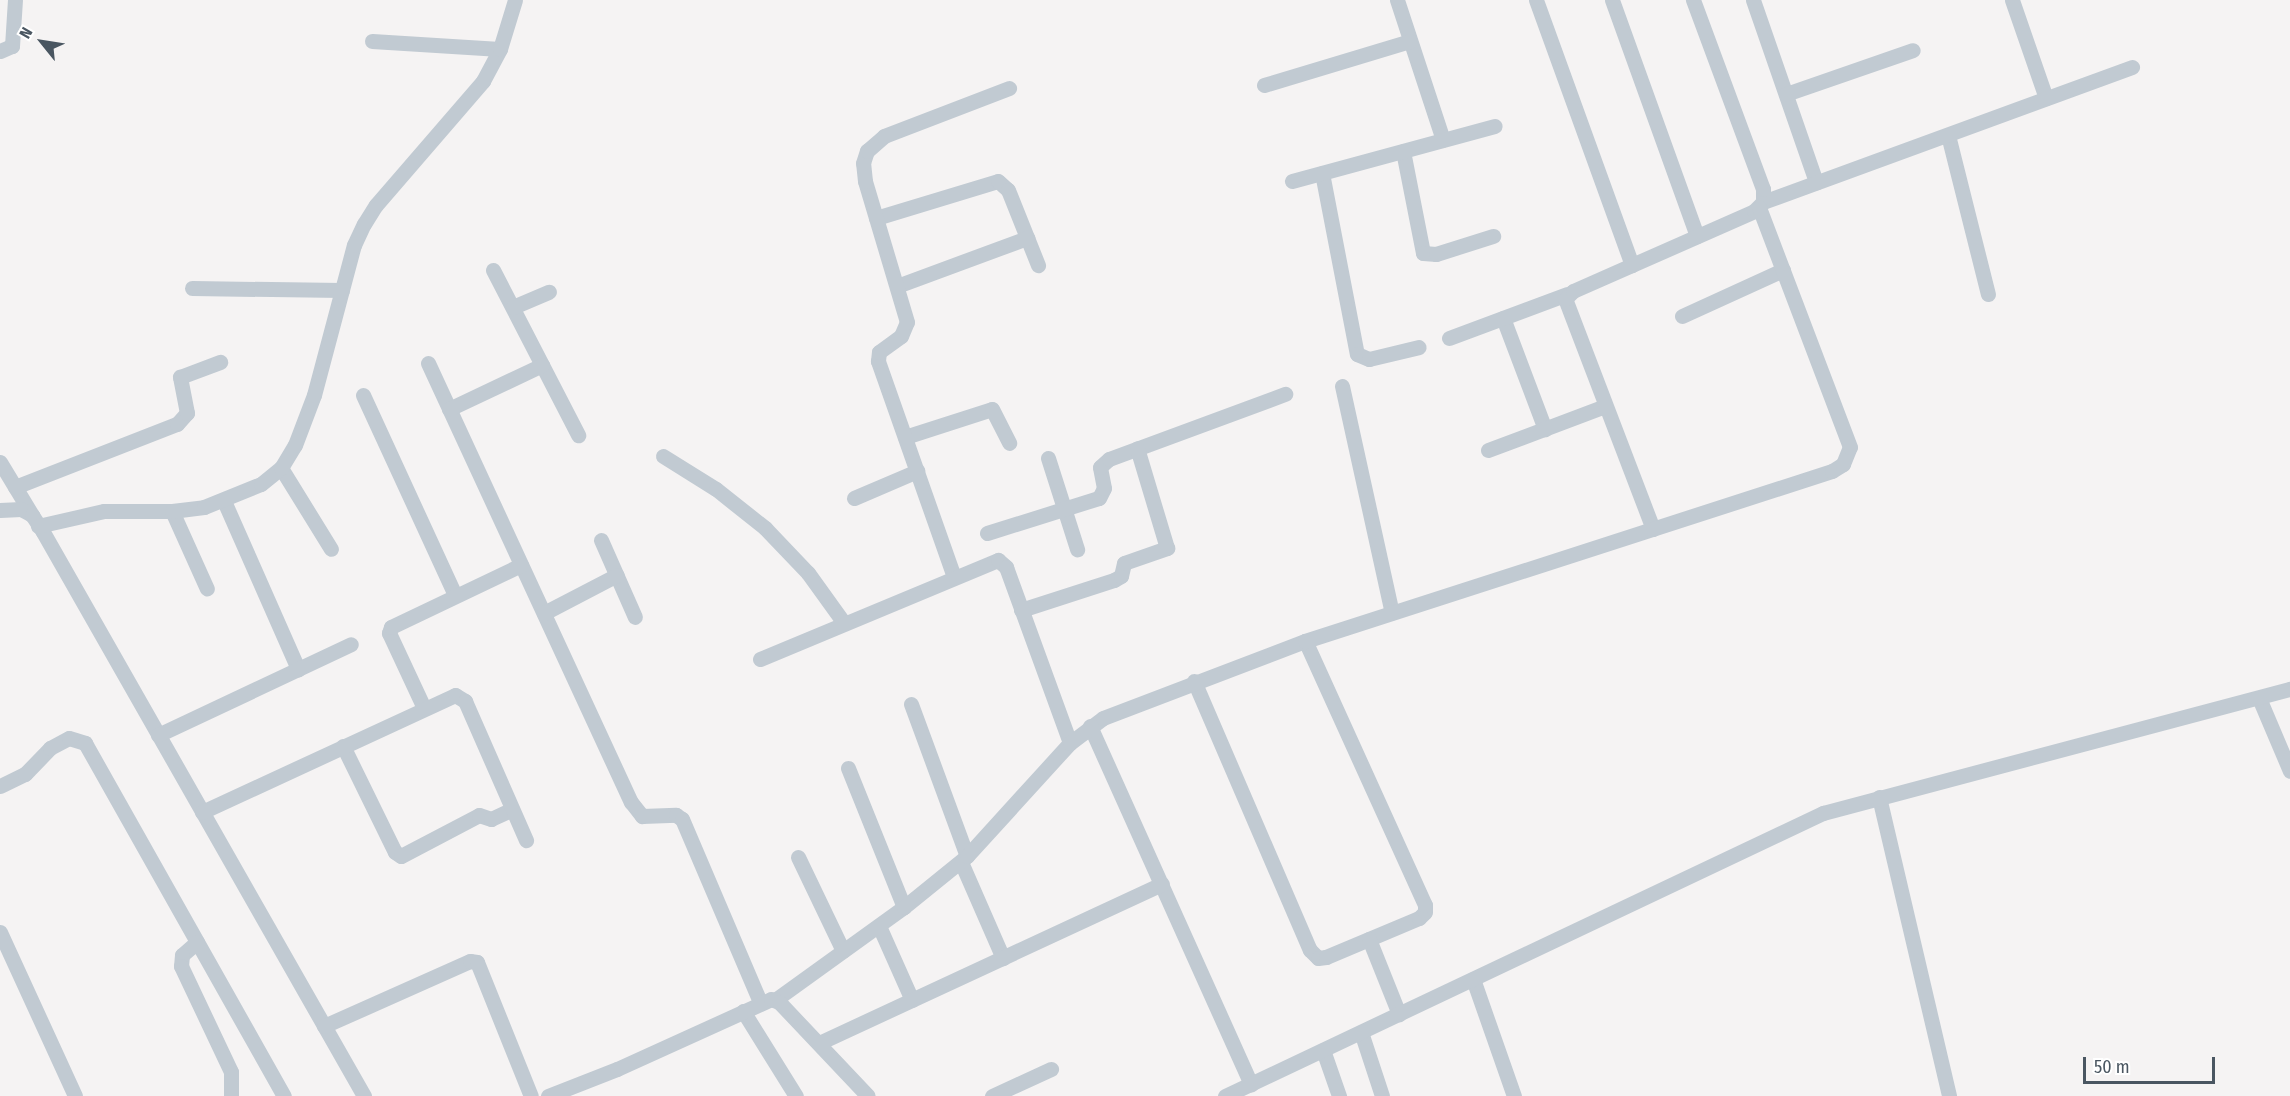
<!DOCTYPE html>
<html>
<head>
<meta charset="utf-8">
<style>
	body { margin:0 }
	#map { position:relative; width:2290px; height:1096px; overflow:hidden; background:#f5f3f3; font-family:"Fira Sans Condensed",sans-serif }
	div>[style] { position:absolute }
	.minor>* { height:15px; margin:-7.5px; padding:0 7.5px; transform-origin:7.5px; border-radius:7.5px; background:#c1cad2 }
	span { translate:-50% -50%; white-space:nowrap; text-align:center; line-height:1.15; -webkit-text-stroke:5px #fff; paint-order:stroke }
	.north { position:absolute; left:12px; top:12px; width:60px; height:60px; -webkit-text-stroke:4px #fff; paint-order:stroke; rotate:300deg; font-size:16px; font-weight:700; line-height:24px; text-align:center; color:#4a5661 }
	.north::after { content:''; display:block; margin:auto; width:21px; height:27px; background:#4a5661; clip-path:polygon(50% 0,100% 100%,50% 72%,0 100%) }
	.scale { position:absolute; left:2083px; top:1057px; width:132px; height:27px; box-sizing:border-box; border:3px solid #4a5661; border-top:0; padding-left:8px; font-size:18px; line-height:21px; white-space:nowrap; color:#4a5661; -webkit-text-stroke:4px #fff; paint-order:stroke }
</style>
</head>
<body>
<div id="map">
	<div class="minor">
		<div style="left:1397px;top:0;width:147px;rotate:71.8deg"></div>
		<div style="left:1536px;top:0;width:282px;rotate:70.1deg"></div>
		<div style="left:1612px;top:0;width:251px;rotate:70.2deg"></div>
		<div style="left:1753px;top:0;width:193px;rotate:70.9deg"></div>
		<div style="left:2012px;top:0;width:104px;rotate:70.9deg"></div>
		<div style="left:372px;top:41px;width:128px;rotate:3.6deg"></div>
		<div style="left:0;top:51px;width:13px;rotate:-23deg"></div>
		<div style="left:12px;top:46px;width:46px;rotate:-86.3deg"></div>
		<div style="left:1264px;top:85px;width:152px;rotate:-16.8deg"></div>
		<div style="left:1786px;top:94px;width:134px;rotate:-19.1deg"></div>
		<div style="left:1948px;top:135px;width:164px;rotate:75.9deg"></div>
		<div style="left:1403px;top:151px;width:104px;rotate:78.9deg"></div>
		<div style="left:1423px;top:253px;width:13px;rotate:4deg"></div>
		<div style="left:1436px;top:254px;width:60px;rotate:-17.5deg"></div>
		<div style="left:1322px;top:173px;width:184px;rotate:79.1deg"></div>
		<div style="left:1357px;top:354px;width:13px;rotate:23deg"></div>
		<div style="left:1369px;top:359px;width:51px;rotate:-13.5deg"></div>
		<div style="left:1292px;top:181px;width:210px;rotate:-15.2deg"></div>
		<div style="left:1763px;top:202px;width:393px;rotate:-20.1deg"></div>
		<div style="left:876px;top:218px;width:127px;rotate:-16.9deg"></div>
		<div style="left:998px;top:181px;width:13px;rotate:42deg"></div>
		<div style="left:1008px;top:190px;width:81px;rotate:68.2deg"></div>
		<div style="left:493px;top:270px;width:186px;rotate:62.7deg"></div>
		<div style="left:897px;top:286px;width:139px;rotate:-20.3deg"></div>
		<div style="left:192px;top:288px;width:150px;rotate:0.8deg"></div>
		<div style="left:513px;top:307px;width:39px;rotate:-23deg"></div>
		<div style="left:1682px;top:316px;width:111px;rotate:-24.5deg"></div>
		<div style="left:1503px;top:318px;width:119px;rotate:69.3deg"></div>
		<div style="left:1449px;top:338px;width:126px;rotate:-20.4deg"></div>
		<div style="left:428px;top:363px;width:484px;rotate:65.2deg"></div>
		<div style="left:631px;top:802px;width:18px;rotate:52deg"></div>
		<div style="left:642px;top:816px;width:34px;rotate:-2deg"></div>
		<div style="left:676px;top:815px;width:7px;rotate:34deg"></div>
		<div style="left:682px;top:819px;width:199px;rotate:66.9deg"></div>
		<div style="left:1342px;top:386px;width:232px;rotate:77.6deg"></div>
		<div style="left:363px;top:395px;width:220px;rotate:65.3deg"></div>
		<div style="left:449px;top:409px;width:103px;rotate:-25.3deg"></div>
		<div style="left:905px;top:437px;width:91px;rotate:-17.8deg"></div>
		<div style="left:992px;top:409px;width:38px;rotate:63deg"></div>
		<div style="left:1488px;top:450px;width:125px;rotate:-20.6deg"></div>
		<div style="left:663px;top:456px;width:62px;rotate:31.9deg"></div>
		<div style="left:716px;top:489px;width:63px;rotate:38.5deg"></div>
		<div style="left:765px;top:528px;width:62px;rotate:46.3deg"></div>
		<div style="left:808px;top:573px;width:62px;rotate:54.2deg"></div>
		<div style="left:1048px;top:458px;width:96px;rotate:72.3deg"></div>
		<div style="left:0;top:462px;width:62px;rotate:58.9deg"></div>
		<div style="left:281px;top:468px;width:95px;rotate:58.3deg"></div>
		<div style="left:15px;top:487px;width:174px;rotate:-21.3deg"></div>
		<div style="left:177px;top:424px;width:15px;rotate:-48deg"></div>
		<div style="left:187px;top:413px;width:37px;rotate:-101deg"></div>
		<div style="left:180px;top:377px;width:43px;rotate:-20.6deg"></div>
		<div style="left:854px;top:498px;width:69px;rotate:-23.2deg"></div>
		<div style="left:224px;top:501px;width:184px;rotate:66.2deg"></div>
		<div style="left:0;top:510px;width:21px;rotate:-3deg"></div>
		<div style="left:21px;top:509px;width:13px;rotate:29deg"></div>
		<div style="left:32px;top:515px;width:20px;rotate:57deg"></div>
		<div style="left:43px;top:532px;width:649px;rotate:60.35deg"></div>
		<div style="left:172px;top:511px;width:85px;rotate:65.8deg"></div>
		<div style="left:38px;top:526px;width:68px;rotate:-12.8deg"></div>
		<div style="left:104px;top:511px;width:68px"></div>
		<div style="left:172px;top:511px;width:32px;rotate:-7deg"></div>
		<div style="left:204px;top:507px;width:61px;rotate:-22deg"></div>
		<div style="left:261px;top:484px;width:26px;rotate:-39deg"></div>
		<div style="left:281px;top:468px;width:27px;rotate:-59deg"></div>
		<div style="left:295px;top:445px;width:53px;rotate:-69.2deg"></div>
		<div style="left:314px;top:395px;width:155px;rotate:-75.1deg"></div>
		<div style="left:354px;top:245px;width:23px;rotate:-65deg"></div>
		<div style="left:364px;top:224px;width:22px;rotate:-58deg"></div>
		<div style="left:376px;top:205px;width:164px;rotate:-49.2deg"></div>
		<div style="left:483px;top:81px;width:36px;rotate:-62deg"></div>
		<div style="left:500px;top:49px;width:51px;rotate:-73deg"></div>
		<div style="left:1653px;top:529px;width:246px;rotate:-110.9deg"></div>
		<div style="left:1565px;top:299px;width:11px;rotate:-45deg"></div>
		<div style="left:1573px;top:291px;width:198px;rotate:-23.8deg"></div>
		<div style="left:1754px;top:211px;width:13px;rotate:-45deg"></div>
		<div style="left:1763px;top:202px;width:13px;rotate:-90deg"></div>
		<div style="left:1763px;top:189px;width:202px;rotate:-110.3deg"></div>
		<div style="left:987px;top:533px;width:117px;rotate:-17.4deg"></div>
		<div style="left:1099px;top:498px;width:11px;rotate:-63deg"></div>
		<div style="left:1104px;top:488px;width:21px;rotate:-101deg"></div>
		<div style="left:1100px;top:467px;width:12px;rotate:-42deg"></div>
		<div style="left:1109px;top:459px;width:188px;rotate:-20.3deg"></div>
		<div style="left:601px;top:540px;width:84px;rotate:66.2deg"></div>
		<div style="left:954px;top:577px;width:229px;rotate:-109.4deg"></div>
		<div style="left:878px;top:361px;width:9px;rotate:-84deg"></div>
		<div style="left:879px;top:352px;width:27px;rotate:-36deg"></div>
		<div style="left:901px;top:336px;width:15px;rotate:-67deg"></div>
		<div style="left:907px;top:322px;width:147px;rotate:-106.6deg"></div>
		<div style="left:865px;top:181px;width:18px;rotate:-96deg"></div>
		<div style="left:863px;top:163px;width:13px;rotate:-72deg"></div>
		<div style="left:867px;top:151px;width:23px;rotate:-41deg"></div>
		<div style="left:884px;top:136px;width:134px;rotate:-21deg"></div>
		<div style="left:1021px;top:610px;width:98px;rotate:-17.9deg"></div>
		<div style="left:1114px;top:580px;width:8px;rotate:-30deg"></div>
		<div style="left:1121px;top:576px;width:13px;rotate:-77deg"></div>
		<div style="left:1124px;top:563px;width:46px;rotate:-19.2deg"></div>
		<div style="left:1167px;top:548px;width:104px;rotate:-106.7deg"></div>
		<div style="left:544px;top:613px;width:82px;rotate:-27.5deg"></div>
		<div style="left:760px;top:659px;width:258px;rotate:-22.6deg"></div>
		<div style="left:998px;top:560px;width:11px;rotate:41deg"></div>
		<div style="left:1006px;top:567px;width:187px;rotate:70deg"></div>
		<div style="left:1194px;top:681px;width:293px;rotate:66.7deg"></div>
		<div style="left:1310px;top:950px;width:11px;rotate:45deg"></div>
		<div style="left:1318px;top:958px;width:8px;rotate:-7deg"></div>
		<div style="left:1326px;top:957px;width:101px;rotate:-22.8deg"></div>
		<div style="left:1419px;top:918px;width:8px;rotate:-45deg"></div>
		<div style="left:1425px;top:912px;width:7px;rotate:-90deg"></div>
		<div style="left:1425px;top:905px;width:290px;rotate:-114.4deg"></div>
		<div style="left:2259px;top:698px;width:79px;rotate:67deg"></div>
		<div style="left:911px;top:704px;width:162px;rotate:69.8deg"></div>
		<div style="left:424px;top:708px;width:83px;rotate:-115deg"></div>
		<div style="left:389px;top:633px;width:6px;rotate:-72deg"></div>
		<div style="left:391px;top:627px;width:144px;rotate:-25.5deg"></div>
		<div style="left:1090px;top:726px;width:393px;rotate:65.8deg"></div>
		<div style="left:158px;top:735px;width:213px;rotate:-25.2deg"></div>
		<div style="left:343px;top:746px;width:118px;rotate:63.9deg"></div>
		<div style="left:395px;top:852px;width:7px;rotate:34deg"></div>
		<div style="left:401px;top:856px;width:88px;rotate:-27.7deg"></div>
		<div style="left:479px;top:815px;width:13px;rotate:18deg"></div>
		<div style="left:491px;top:819px;width:23px;rotate:-25deg"></div>
		<div style="left:848px;top:768px;width:150px;rotate:68.1deg"></div>
		<div style="left:0;top:786px;width:28px;rotate:-26deg"></div>
		<div style="left:25px;top:774px;width:36px;rotate:-46deg"></div>
		<div style="left:50px;top:748px;width:21px;rotate:-28deg"></div>
		<div style="left:69px;top:738px;width:17px;rotate:17deg"></div>
		<div style="left:85px;top:743px;width:405px;rotate:60.6deg"></div>
		<div style="left:1879px;top:797px;width:307px;rotate:76.8deg"></div>
		<div style="left:202px;top:812px;width:279px;rotate:-24.8deg"></div>
		<div style="left:455px;top:695px;width:12px;rotate:31deg"></div>
		<div style="left:465px;top:701px;width:152px;rotate:66.3deg"></div>
		<div style="left:798px;top:857px;width:104px;rotate:64.4deg"></div>
		<div style="left:961px;top:862px;width:105px;rotate:66.4deg"></div>
		<div style="left:879px;top:926px;width:81px;rotate:66deg"></div>
		<div style="left:0;top:932px;width:180px;rotate:65.4deg"></div>
		<div style="left:1369px;top:939px;width:81px;rotate:68.2deg"></div>
		<div style="left:197px;top:942px;width:20px;rotate:139deg"></div>
		<div style="left:182px;top:955px;width:11px;rotate:95deg"></div>
		<div style="left:181px;top:966px;width:117px;rotate:64.7deg"></div>
		<div style="left:231px;top:1072px;width:24px;rotate:90deg"></div>
		<div style="left:1473px;top:979px;width:124px;rotate:70.7deg"></div>
		<div style="left:775px;top:1000px;width:159px;rotate:-35.8deg"></div>
		<div style="left:904px;top:907px;width:81px;rotate:-39deg"></div>
		<div style="left:967px;top:856px;width:153px;rotate:-47.7deg"></div>
		<div style="left:1070px;top:743px;width:41px;rotate:-37.1deg"></div>
		<div style="left:1103px;top:718px;width:216px;rotate:-20.9deg"></div>
		<div style="left:1305px;top:641px;width:554px;rotate:-17.88deg"></div>
		<div style="left:1832px;top:471px;width:13px;rotate:-32deg"></div>
		<div style="left:1843px;top:464px;width:18px;rotate:-68deg"></div>
		<div style="left:1850px;top:447px;width:256px;rotate:-110.8deg"></div>
		<div style="left:743px;top:1011px;width:100px;rotate:58.1deg"></div>
		<div style="left:324px;top:1026px;width:160px;rotate:-24deg"></div>
		<div style="left:470px;top:961px;width:7px;rotate:8deg"></div>
		<div style="left:477px;top:962px;width:144px;rotate:68.1deg"></div>
		<div style="left:1361px;top:1032px;width:67px;rotate:71.8deg"></div>
		<div style="left:819px;top:1043px;width:378px;rotate:-24.9deg"></div>
		<div style="left:1323px;top:1050px;width:49px;rotate:70.8deg"></div>
		<div style="left:548px;top:1096px;width:74px;rotate:-21.4deg"></div>
		<div style="left:617px;top:1069px;width:169px;rotate:-24.4deg"></div>
		<div style="left:771px;top:999px;width:9px;rotate:21deg"></div>
		<div style="left:779px;top:1002px;width:129px;rotate:46.6deg"></div>
		<div style="left:992px;top:1096px;width:65px;rotate:-24.6deg"></div>
		<div style="left:1225px;top:1096px;width:662px;rotate:-25.33deg"></div>
		<div style="left:1823px;top:813px;width:483px;rotate:-14.9deg"></div>
	</div>
	<div class="north">N</div>
	<div class="scale">50 m</div>
</div>
</body>
</html>
